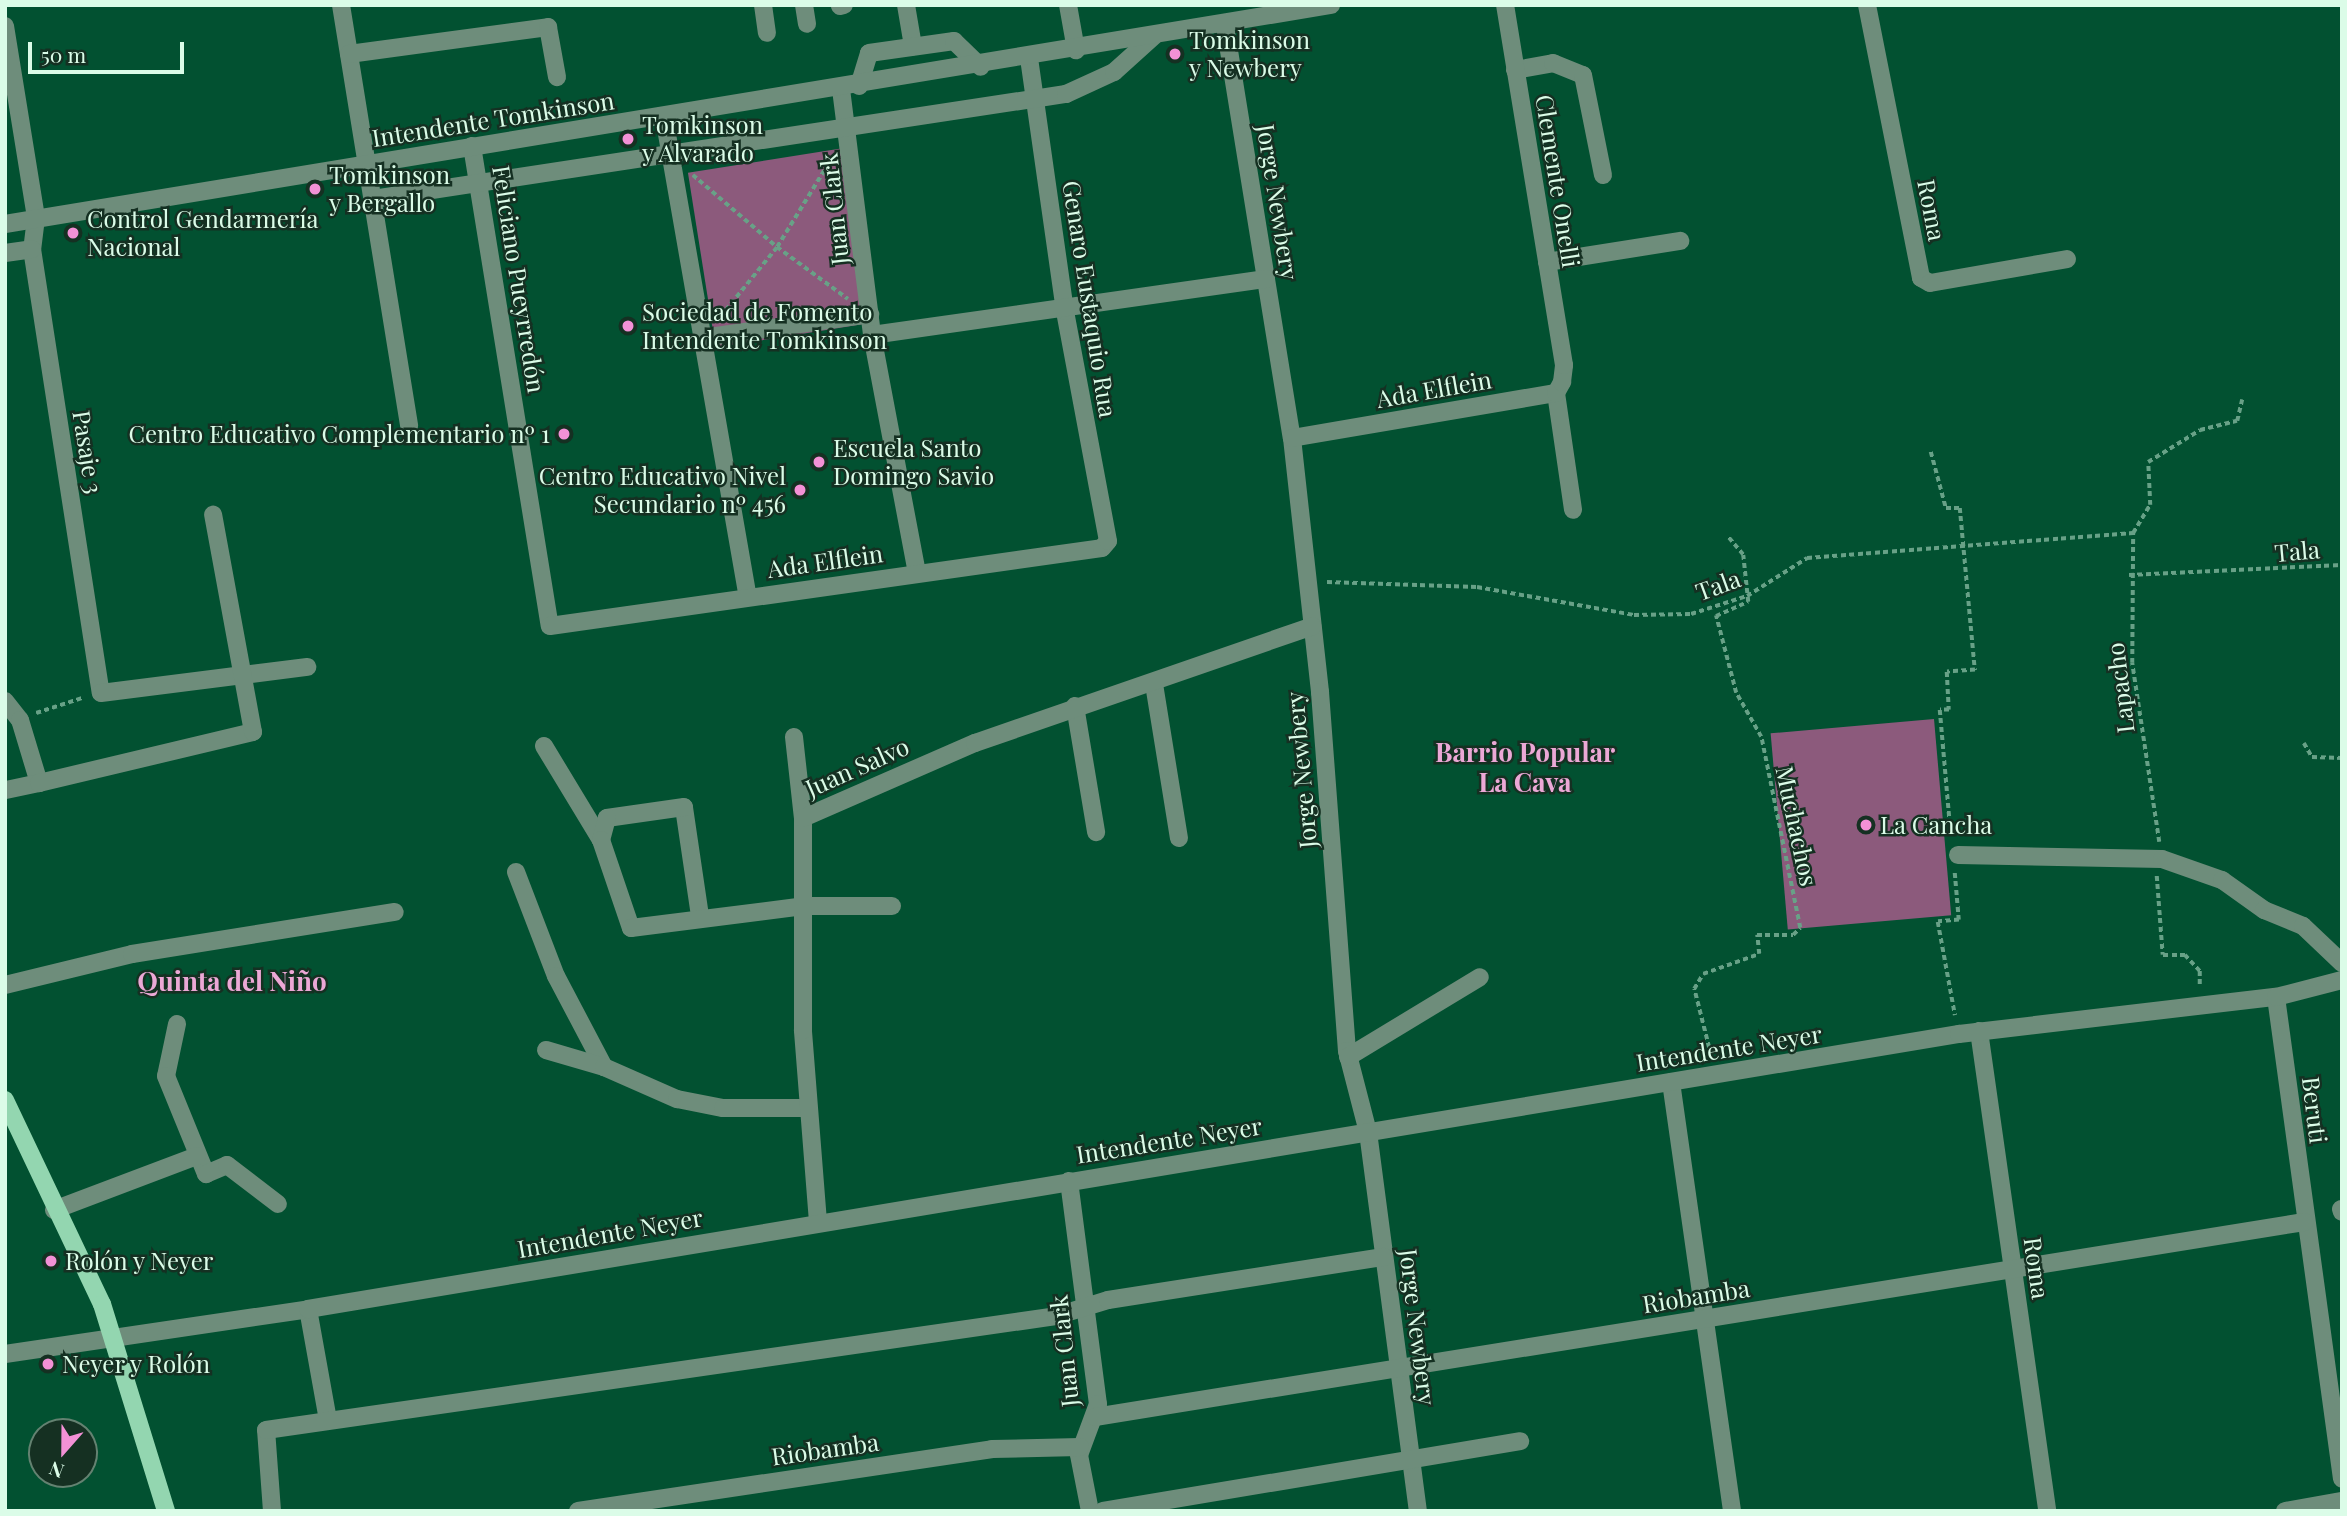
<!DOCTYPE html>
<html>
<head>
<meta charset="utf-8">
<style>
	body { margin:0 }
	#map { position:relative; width:2347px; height:1516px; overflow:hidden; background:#025131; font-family:"Playfair Display",serif }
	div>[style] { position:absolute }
	.green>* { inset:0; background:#8c5a7c; transform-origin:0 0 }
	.path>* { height:3.5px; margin-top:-1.75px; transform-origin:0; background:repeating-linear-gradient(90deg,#68a187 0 5px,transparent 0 8.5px) }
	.minor>* { height:18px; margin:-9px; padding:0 9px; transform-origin:9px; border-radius:9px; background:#6e8d7b }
	.major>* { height:18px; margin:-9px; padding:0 9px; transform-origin:9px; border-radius:9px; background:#93d6b0 }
	.dots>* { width:19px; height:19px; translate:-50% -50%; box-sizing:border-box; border:4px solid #153022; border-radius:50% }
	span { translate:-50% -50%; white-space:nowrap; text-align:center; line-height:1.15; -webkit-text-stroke:5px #153022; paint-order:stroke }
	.poi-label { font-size:24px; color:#dbfce8 }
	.left { translate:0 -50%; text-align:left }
	.right { translate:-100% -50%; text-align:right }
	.street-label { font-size:24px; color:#dbfce8 }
	.neighbourhood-label { font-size:26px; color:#eca8d6; font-weight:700 }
	.frame { position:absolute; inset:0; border:7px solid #dbfce8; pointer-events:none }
	.north { position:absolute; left:28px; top:1418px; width:70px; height:70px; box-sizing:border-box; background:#153022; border:2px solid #648271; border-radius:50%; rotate:201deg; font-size:19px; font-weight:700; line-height:28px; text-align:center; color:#dbfce8 }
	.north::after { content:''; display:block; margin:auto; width:24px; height:32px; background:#f391d6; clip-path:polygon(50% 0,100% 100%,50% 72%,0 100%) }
	.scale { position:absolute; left:28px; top:42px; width:156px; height:32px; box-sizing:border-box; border:4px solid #dbfce8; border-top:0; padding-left:9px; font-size:21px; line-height:24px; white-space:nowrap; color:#dbfce8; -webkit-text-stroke:5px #153022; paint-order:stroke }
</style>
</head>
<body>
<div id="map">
	<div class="green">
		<div style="left:844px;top:148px;width:177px;height:158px;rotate:81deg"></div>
		<div style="left:1934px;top:719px;width:197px;height:164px;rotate:85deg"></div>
	</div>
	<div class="path">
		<div style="left:693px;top:175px;width:111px;rotate:40.6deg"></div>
		<div style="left:777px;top:247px;width:88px;rotate:36.2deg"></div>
		<div style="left:720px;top:317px;width:90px;rotate:-50.8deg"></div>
		<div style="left:777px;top:247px;width:101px;rotate:-58.4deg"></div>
		<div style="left:1931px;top:452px;width:58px;rotate:75deg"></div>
		<div style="left:1946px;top:508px;width:14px"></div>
		<div style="left:1960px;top:508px;width:163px;rotate:84.7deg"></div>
		<div style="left:1975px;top:670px;width:28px;rotate:176deg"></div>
		<div style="left:1947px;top:672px;width:38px;rotate:87deg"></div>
		<div style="left:1949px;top:710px;width:9px;rotate:180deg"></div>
		<div style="left:1940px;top:710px;width:127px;rotate:85deg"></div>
		<div style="left:2129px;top:575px;width:213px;rotate:-2.7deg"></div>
		<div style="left:1327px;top:582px;width:150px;rotate:1.9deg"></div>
		<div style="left:1477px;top:587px;width:159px;rotate:10.1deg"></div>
		<div style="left:1634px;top:615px;width:57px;rotate:-1deg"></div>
		<div style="left:1691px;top:614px;width:59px;rotate:-17.8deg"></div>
		<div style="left:1747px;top:596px;width:71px;rotate:-32.3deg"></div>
		<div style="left:1807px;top:558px;width:327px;rotate:-4.4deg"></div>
		<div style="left:36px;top:713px;width:48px;rotate:-18.1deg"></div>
		<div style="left:2304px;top:743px;width:16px;rotate:60deg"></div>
		<div style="left:2312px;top:757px;width:30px;rotate:2deg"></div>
		<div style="left:2159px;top:842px;width:181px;rotate:-98.6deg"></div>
		<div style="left:2132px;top:663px;width:130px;rotate:-89.6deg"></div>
		<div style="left:2133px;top:533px;width:33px;rotate:-59deg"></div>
		<div style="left:2150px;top:505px;width:43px;rotate:-92.7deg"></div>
		<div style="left:2148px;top:462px;width:61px;rotate:-31.6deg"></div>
		<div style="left:2200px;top:430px;width:38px;rotate:-14deg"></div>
		<div style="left:2237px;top:421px;width:22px;rotate:-77deg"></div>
		<div style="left:1955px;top:873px;width:47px;rotate:85.1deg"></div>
		<div style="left:1959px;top:920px;width:21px;rotate:175deg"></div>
		<div style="left:1938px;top:922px;width:95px;rotate:79.6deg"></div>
		<div style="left:2157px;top:876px;width:79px;rotate:85.7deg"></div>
		<div style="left:2163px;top:955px;width:22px"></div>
		<div style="left:2185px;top:955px;width:22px;rotate:47deg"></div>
		<div style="left:2200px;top:971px;width:17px;rotate:90deg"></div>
		<div style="left:1711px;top:1056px;width:69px;rotate:-104.2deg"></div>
		<div style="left:1694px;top:989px;width:17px;rotate:-59deg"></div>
		<div style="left:1703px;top:974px;width:59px;rotate:-19.7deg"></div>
		<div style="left:1759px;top:954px;width:19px;rotate:-96deg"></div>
		<div style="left:1757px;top:935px;width:36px"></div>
		<div style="left:1793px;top:935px;width:10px;rotate:-45deg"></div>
		<div style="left:1800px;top:928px;width:195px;rotate:-101.5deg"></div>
		<div style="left:1761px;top:737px;width:51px;rotate:-119.6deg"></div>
		<div style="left:1736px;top:693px;width:80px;rotate:-104.6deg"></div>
		<div style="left:1716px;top:616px;width:35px;rotate:-24deg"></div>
		<div style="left:1748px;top:602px;width:47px;rotate:-96.1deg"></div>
		<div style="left:1743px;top:555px;width:23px;rotate:-130deg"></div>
	</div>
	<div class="minor">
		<div style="left:341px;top:5px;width:426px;rotate:80.8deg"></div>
		<div style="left:763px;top:5px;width:28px;rotate:82deg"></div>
		<div style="left:804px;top:5px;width:19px;rotate:81deg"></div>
		<div style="left:906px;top:5px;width:42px;rotate:80.3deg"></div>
		<div style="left:1068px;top:5px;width:46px;rotate:79.9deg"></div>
		<div style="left:1867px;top:5px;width:278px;rotate:78.8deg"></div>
		<div style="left:1921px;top:278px;width:10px;rotate:29deg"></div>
		<div style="left:1930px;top:283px;width:139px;rotate:-9.9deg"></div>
		<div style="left:840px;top:6px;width:4px;rotate:-14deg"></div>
		<div style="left:5px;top:26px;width:194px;rotate:80.8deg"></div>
		<div style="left:36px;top:218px;width:31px;rotate:97deg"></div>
		<div style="left:32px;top:249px;width:449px;rotate:81.2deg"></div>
		<div style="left:101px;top:693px;width:208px;rotate:-7.2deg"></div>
		<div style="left:1225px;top:26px;width:417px;rotate:80.8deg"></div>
		<div style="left:1292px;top:438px;width:256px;rotate:83.7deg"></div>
		<div style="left:1320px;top:692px;width:360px;rotate:85.7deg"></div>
		<div style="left:1347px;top:1051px;width:84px;rotate:75.5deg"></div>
		<div style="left:1368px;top:1132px;width:382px;rotate:82.5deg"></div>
		<div style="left:349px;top:54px;width:201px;rotate:-7.7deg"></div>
		<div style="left:548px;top:27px;width:51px;rotate:79.8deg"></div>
		<div style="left:1515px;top:70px;width:39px;rotate:-10deg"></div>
		<div style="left:1553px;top:63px;width:32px;rotate:22deg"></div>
		<div style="left:1583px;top:75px;width:102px;rotate:78.7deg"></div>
		<div style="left:859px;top:86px;width:34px;rotate:-73deg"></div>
		<div style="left:869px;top:53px;width:86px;rotate:-8deg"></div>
		<div style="left:954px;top:41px;width:37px;rotate:44deg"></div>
		<div style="left:841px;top:89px;width:248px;rotate:82.8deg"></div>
		<div style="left:872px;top:335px;width:242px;rotate:79.3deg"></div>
		<div style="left:664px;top:117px;width:487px;rotate:80.1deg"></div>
		<div style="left:472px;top:146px;width:486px;rotate:80.8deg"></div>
		<div style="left:550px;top:626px;width:557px;rotate:-8.04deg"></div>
		<div style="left:1102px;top:548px;width:9px;rotate:-49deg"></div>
		<div style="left:1108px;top:541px;width:234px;rotate:-100.6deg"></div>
		<div style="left:1065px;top:311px;width:255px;rotate:-98.1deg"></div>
		<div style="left:373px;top:199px;width:701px;rotate:-8.62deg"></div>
		<div style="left:1066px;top:94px;width:53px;rotate:-24.6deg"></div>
		<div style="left:1114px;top:72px;width:54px;rotate:-42deg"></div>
		<div style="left:5px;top:224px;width:1344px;rotate:-9.38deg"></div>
		<div style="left:5px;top:253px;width:27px;rotate:-8deg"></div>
		<div style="left:1547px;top:262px;width:135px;rotate:-9deg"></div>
		<div style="left:872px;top:335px;width:398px;rotate:-8.1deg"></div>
		<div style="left:702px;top:338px;width:170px;rotate:-8.1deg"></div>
		<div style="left:1556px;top:393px;width:118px;rotate:81.7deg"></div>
		<div style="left:1292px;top:438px;width:268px;rotate:-9.7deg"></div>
		<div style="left:1556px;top:393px;width:13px;rotate:-61deg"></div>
		<div style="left:1562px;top:382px;width:17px;rotate:-83deg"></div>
		<div style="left:1564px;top:365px;width:365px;rotate:-99.3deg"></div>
		<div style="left:1154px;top:684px;width:156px;rotate:80.8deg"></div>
		<div style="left:5px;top:701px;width:24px;rotate:52deg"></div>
		<div style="left:20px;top:720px;width:66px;rotate:73.2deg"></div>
		<div style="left:39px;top:783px;width:35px;rotate:168deg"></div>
		<div style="left:1075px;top:706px;width:128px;rotate:80.5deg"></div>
		<div style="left:794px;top:737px;width:81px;rotate:83.7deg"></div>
		<div style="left:544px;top:746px;width:110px;rotate:58.8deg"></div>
		<div style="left:39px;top:783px;width:220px;rotate:-13.4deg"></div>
		<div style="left:253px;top:732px;width:221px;rotate:-100.4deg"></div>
		<div style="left:1958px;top:855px;width:204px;rotate:1.1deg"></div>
		<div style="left:2162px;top:859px;width:64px;rotate:19.3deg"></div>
		<div style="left:2222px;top:880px;width:52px;rotate:35.5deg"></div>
		<div style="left:2264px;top:910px;width:42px;rotate:22.3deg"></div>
		<div style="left:2303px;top:926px;width:54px;rotate:43.5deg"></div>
		<div style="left:516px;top:872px;width:111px;rotate:69deg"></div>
		<div style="left:556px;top:976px;width:103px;rotate:62.2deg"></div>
		<div style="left:700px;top:916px;width:110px;rotate:-98.4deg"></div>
		<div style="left:684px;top:807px;width:78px;rotate:171.9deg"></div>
		<div style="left:607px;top:818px;width:23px;rotate:105deg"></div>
		<div style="left:601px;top:840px;width:93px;rotate:71.2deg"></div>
		<div style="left:631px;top:928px;width:176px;rotate:-7.2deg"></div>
		<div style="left:806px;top:906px;width:86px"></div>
		<div style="left:5px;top:985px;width:131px;rotate:-13.7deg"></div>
		<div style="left:132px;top:954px;width:266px;rotate:-9.1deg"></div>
		<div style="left:2276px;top:997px;width:486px;rotate:82.2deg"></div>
		<div style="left:177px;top:1024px;width:53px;rotate:101.9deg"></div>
		<div style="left:166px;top:1076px;width:106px;rotate:67.8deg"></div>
		<div style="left:206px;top:1174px;width:23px;rotate:-23deg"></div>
		<div style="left:227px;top:1165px;width:64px;rotate:37.4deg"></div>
		<div style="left:1979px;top:1031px;width:485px;rotate:81.9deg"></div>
		<div style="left:546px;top:1050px;width:60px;rotate:16.3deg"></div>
		<div style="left:604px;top:1067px;width:80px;rotate:23.7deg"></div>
		<div style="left:677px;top:1099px;width:47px;rotate:11.1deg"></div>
		<div style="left:723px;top:1108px;width:85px"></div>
		<div style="left:1348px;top:1057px;width:154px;rotate:-31.2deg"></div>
		<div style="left:1671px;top:1082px;width:433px;rotate:81.9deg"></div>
		<div style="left:1069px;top:1181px;width:225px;rotate:82.6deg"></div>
		<div style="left:1098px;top:1404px;width:54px;rotate:110.4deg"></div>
		<div style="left:1079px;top:1455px;width:57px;rotate:78.9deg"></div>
		<div style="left:2341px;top:1209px;width:3px;rotate:72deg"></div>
		<div style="left:54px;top:1210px;width:153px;rotate:-20.7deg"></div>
		<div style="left:818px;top:1222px;width:193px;rotate:-94.5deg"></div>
		<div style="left:803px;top:1030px;width:212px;rotate:-90deg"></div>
		<div style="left:803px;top:818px;width:188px;rotate:-23.6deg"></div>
		<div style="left:975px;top:743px;width:357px;rotate:-19.1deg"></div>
		<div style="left:308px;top:1309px;width:113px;rotate:79.8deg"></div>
		<div style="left:5px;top:1354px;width:306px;rotate:-8.4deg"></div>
		<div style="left:308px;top:1309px;width:1674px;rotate:-9.46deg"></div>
		<div style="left:1959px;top:1034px;width:319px;rotate:-6.7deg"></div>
		<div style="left:2276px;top:997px;width:68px;rotate:-14.4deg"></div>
		<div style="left:1095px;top:1417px;width:1225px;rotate:-9.16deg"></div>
		<div style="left:272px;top:1511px;width:81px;rotate:-94.2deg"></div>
		<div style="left:266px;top:1430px;width:798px;rotate:-8.21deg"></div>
		<div style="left:1056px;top:1316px;width:54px;rotate:-17.1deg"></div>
		<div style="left:1108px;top:1300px;width:279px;rotate:-8.9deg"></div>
		<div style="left:578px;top:1511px;width:419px;rotate:-8.5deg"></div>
		<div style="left:992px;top:1449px;width:88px;rotate:-1.3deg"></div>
		<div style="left:1103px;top:1511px;width:423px;rotate:-9.5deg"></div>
		<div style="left:2285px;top:1511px;width:58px;rotate:-10deg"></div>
	</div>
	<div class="major">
		<div style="left:5px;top:1100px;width:226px;rotate:64.6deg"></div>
		<div style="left:102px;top:1304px;width:217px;rotate:72.8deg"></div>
	</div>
	<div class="dots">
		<div style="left:1175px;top:54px;background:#f391d6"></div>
		<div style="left:628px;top:139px;background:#f391d6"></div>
		<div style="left:315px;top:189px;background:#f391d6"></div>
		<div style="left:73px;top:233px;background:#f391d6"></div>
		<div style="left:628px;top:326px;background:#f391d6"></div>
		<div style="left:564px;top:434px;background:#f391d6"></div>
		<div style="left:819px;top:462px;background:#f391d6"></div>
		<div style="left:800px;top:490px;background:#f391d6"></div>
		<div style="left:1866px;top:825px;background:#f391d6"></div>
		<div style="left:51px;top:1261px;background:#f391d6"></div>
		<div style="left:48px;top:1364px;background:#f391d6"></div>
	</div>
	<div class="poi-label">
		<span class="left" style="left:1189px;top:54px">Tomkinson<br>y Newbery</span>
		<span class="left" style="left:642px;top:139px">Tomkinson<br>y Alvarado</span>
		<span class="left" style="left:329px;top:189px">Tomkinson<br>y Bergallo</span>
		<span class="left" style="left:87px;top:233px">Control Gendarmería<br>Nacional</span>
		<span class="left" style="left:642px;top:326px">Sociedad de Fomento<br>Intendente Tomkinson</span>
		<span class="right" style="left:550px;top:434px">Centro Educativo Complementario nº 1</span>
		<span class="left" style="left:833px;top:462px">Escuela Santo<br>Domingo Savio</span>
		<span class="right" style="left:786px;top:490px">Centro Educativo Nivel<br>Secundario nº 456</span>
		<span class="left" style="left:1880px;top:825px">La Cancha</span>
		<span class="left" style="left:65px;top:1261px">Rolón y Neyer</span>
		<span class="left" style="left:62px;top:1364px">Neyer y Rolón</span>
	</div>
	<div class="street-label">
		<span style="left:493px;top:119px;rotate:-9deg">Intendente Tomkinson</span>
		<span style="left:1558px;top:181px;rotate:81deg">Clemente Onelli</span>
		<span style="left:1278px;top:202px;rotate:81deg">Jorge Newbery</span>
		<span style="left:834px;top:209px;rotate:-96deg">Juan Clark</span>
		<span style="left:1932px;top:210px;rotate:79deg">Roma</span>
		<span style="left:519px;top:279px;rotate:81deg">Feliciano Pueyrredón</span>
		<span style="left:1090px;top:299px;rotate:81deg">Genaro Eustaquio Rua</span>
		<span style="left:1434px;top:389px;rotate:-10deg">Ada Elflein</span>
		<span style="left:88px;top:452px;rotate:81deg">Pasaje 3</span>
		<span style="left:2297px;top:551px;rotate:-5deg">Tala</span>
		<span style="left:825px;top:561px;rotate:-8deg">Ada Elflein</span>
		<span style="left:1718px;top:585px;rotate:-20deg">Tala</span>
		<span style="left:2120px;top:688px;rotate:-97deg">Lapacho</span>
		<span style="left:857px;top:767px;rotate:-24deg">Juan Salvo</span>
		<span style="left:1301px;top:770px;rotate:-95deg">Jorge Newbery</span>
		<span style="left:1797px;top:826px;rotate:78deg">Muchachos</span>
		<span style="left:1729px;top:1048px;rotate:-9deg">Intendente Neyer</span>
		<span style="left:2315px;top:1110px;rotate:83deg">Beruti</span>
		<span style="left:1169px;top:1140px;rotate:-9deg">Intendente Neyer</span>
		<span style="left:610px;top:1233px;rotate:-10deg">Intendente Neyer</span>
		<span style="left:2037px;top:1268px;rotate:82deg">Roma</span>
		<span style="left:1696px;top:1296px;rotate:-9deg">Riobamba</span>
		<span style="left:1418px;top:1327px;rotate:83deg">Jorge Newbery</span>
		<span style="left:1064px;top:1351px;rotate:-96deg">Juan Clark</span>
		<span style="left:825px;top:1449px;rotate:-8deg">Riobamba</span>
	</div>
	<div class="neighbourhood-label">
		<span style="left:1525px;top:767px">Barrio Popular<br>La Cava</span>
		<span style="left:232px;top:981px">Quinta del Niño</span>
	</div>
	<div class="frame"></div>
	<div class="north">N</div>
	<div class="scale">50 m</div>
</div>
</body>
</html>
